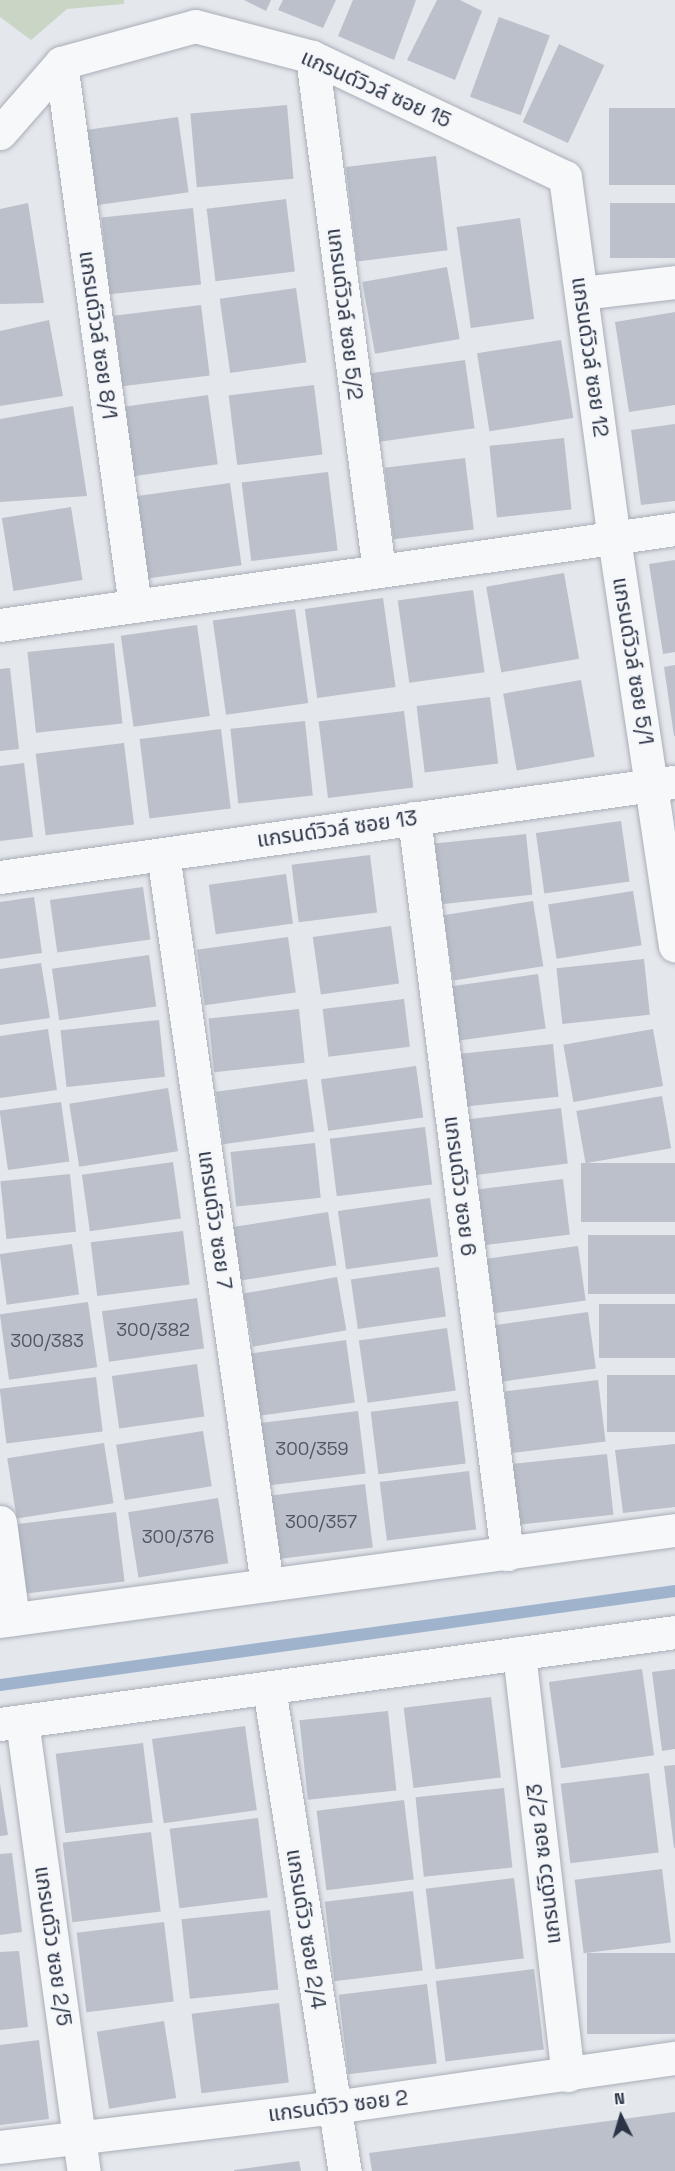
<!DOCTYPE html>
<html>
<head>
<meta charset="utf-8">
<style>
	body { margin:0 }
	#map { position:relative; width:675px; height:2171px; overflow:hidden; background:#e4e7ec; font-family:"Space Grotesk","Noto Sans Thai",sans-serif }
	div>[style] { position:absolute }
	.green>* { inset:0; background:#c9d6c5 }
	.stream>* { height:12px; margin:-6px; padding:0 6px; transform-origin:6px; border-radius:6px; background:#9fb4cc }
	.building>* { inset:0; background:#bbc0ca; transform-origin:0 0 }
	.roads { filter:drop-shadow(0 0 2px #a9aeb7) drop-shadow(0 0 2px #a9aeb7) }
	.minor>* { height:33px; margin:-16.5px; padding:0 16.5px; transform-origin:16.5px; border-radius:16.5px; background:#f7f8fa }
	span { translate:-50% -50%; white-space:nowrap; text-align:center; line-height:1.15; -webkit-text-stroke:5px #f4f6f9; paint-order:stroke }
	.number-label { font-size:18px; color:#4f5766 }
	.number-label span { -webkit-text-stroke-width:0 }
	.street-label { font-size:21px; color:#2b3445 }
	.north { position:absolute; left:591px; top:2087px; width:60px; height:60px; -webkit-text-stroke:4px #f4f6f9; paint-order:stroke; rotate:355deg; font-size:16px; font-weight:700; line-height:24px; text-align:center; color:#2b3445 }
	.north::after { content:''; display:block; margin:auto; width:21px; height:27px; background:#2b3445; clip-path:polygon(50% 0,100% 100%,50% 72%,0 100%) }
</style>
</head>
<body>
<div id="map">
	<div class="green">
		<div style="clip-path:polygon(0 0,124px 0,124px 4px,67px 9px,31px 40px,0 17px)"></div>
	</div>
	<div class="stream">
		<div style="left:0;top:1685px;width:682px;rotate:-7.93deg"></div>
	</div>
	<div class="building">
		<div style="clip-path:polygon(244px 0,271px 0,266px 11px)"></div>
		<div style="clip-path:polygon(283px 0,336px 0,323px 28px,278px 10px)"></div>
		<div style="clip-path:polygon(353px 0,416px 0,394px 60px,338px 36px)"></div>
		<div style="clip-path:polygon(437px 0,460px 0,482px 11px,455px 80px,407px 60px)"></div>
		<div style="left:499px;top:17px;width:54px;height:85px;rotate:20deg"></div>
		<div style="left:559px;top:44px;width:50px;height:86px;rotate:25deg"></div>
		<div style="left:287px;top:105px;width:74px;height:97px;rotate:85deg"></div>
		<div style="left:675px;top:108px;width:77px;height:66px;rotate:90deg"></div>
		<div style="left:178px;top:117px;width:76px;height:93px;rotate:82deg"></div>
		<div style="left:436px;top:156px;width:95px;height:91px;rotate:83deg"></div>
		<div style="left:286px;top:199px;width:73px;height:80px;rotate:83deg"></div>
		<div style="clip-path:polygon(28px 203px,44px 303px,0 304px,0 209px)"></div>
		<div style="left:675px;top:203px;width:55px;height:65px;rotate:90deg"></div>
		<div style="left:193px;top:208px;width:77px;height:92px;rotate:84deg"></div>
		<div style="left:520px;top:218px;width:102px;height:64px;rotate:82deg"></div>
		<div style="left:447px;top:267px;width:73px;height:86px;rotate:80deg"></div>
		<div style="left:296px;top:288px;width:75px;height:77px;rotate:82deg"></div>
		<div style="left:201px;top:305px;width:71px;height:88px;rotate:83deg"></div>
		<div style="clip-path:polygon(675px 312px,675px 405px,629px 412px,615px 322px)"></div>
		<div style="clip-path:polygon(49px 320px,63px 396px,0 406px,0 331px)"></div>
		<div style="left:561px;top:340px;width:79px;height:85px;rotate:81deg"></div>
		<div style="left:465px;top:360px;width:69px;height:96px;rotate:82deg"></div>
		<div style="left:314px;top:385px;width:70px;height:86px;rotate:83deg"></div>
		<div style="left:208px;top:395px;width:70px;height:87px;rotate:82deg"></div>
		<div style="clip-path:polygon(73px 406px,87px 496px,0 502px,0 419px)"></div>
		<div style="clip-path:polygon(675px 424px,675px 501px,641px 505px,631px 430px)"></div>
		<div style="left:564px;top:438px;width:72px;height:75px;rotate:84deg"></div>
		<div style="left:465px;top:458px;width:72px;height:81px;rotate:83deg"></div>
		<div style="left:328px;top:472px;width:79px;height:87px;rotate:83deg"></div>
		<div style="left:230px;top:483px;width:83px;height:95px;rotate:82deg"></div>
		<div style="left:71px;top:507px;width:74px;height:70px;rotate:81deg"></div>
		<div style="clip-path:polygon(675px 560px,675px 652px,663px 654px,649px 564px)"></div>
		<div style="left:564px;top:573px;width:87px;height:79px;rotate:80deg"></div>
		<div style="left:473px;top:590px;width:83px;height:76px;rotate:82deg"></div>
		<div style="left:383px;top:598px;width:90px;height:79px;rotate:82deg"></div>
		<div style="left:295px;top:609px;width:95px;height:83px;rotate:82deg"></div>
		<div style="left:197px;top:625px;width:92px;height:77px;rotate:82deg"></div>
		<div style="left:114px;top:643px;width:81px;height:87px;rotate:84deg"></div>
		<div style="clip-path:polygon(675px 665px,675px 736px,674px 736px,664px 667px)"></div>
		<div style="clip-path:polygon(10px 668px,19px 749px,0 751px,0 669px)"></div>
		<div style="left:581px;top:680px;width:78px;height:79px;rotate:80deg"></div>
		<div style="left:490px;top:697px;width:67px;height:74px;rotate:83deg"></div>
		<div style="left:404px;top:711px;width:77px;height:86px;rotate:83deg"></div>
		<div style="left:305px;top:721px;width:75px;height:75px;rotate:84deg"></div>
		<div style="left:221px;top:729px;width:80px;height:82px;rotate:83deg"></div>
		<div style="left:124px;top:743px;width:82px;height:89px;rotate:83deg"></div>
		<div style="clip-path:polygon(24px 763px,33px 837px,0 841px,0 766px)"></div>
		<div style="left:621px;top:821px;width:61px;height:86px;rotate:82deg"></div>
		<div style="left:526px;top:834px;width:61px;height:92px;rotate:84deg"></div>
		<div style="left:370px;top:855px;width:58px;height:79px;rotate:83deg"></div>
		<div style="left:286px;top:874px;width:50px;height:78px;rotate:82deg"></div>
		<div style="left:143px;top:887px;width:53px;height:94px;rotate:82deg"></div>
		<div style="left:633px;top:891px;width:55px;height:86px;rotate:81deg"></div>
		<div style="clip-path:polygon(34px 897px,42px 953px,0 959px,0 902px)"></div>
		<div style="left:533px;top:901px;width:66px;height:91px;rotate:81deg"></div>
		<div style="left:391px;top:926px;width:58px;height:79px;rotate:82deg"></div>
		<div style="left:288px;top:937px;width:56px;height:92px;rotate:82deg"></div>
		<div style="left:149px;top:955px;width:52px;height:98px;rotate:82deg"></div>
		<div style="left:644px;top:959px;width:56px;height:88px;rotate:84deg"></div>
		<div style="clip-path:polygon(41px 963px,50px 1018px,0 1025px,0 969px)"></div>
		<div style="left:538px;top:974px;width:55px;height:89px;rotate:82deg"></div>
		<div style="left:404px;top:999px;width:48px;height:82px;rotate:83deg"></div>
		<div style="left:299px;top:1009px;width:54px;height:91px;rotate:84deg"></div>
		<div style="left:159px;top:1020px;width:57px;height:99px;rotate:84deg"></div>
		<div style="clip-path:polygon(48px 1029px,57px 1090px,0 1098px,0 1036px)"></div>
		<div style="left:653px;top:1029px;width:58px;height:91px;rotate:80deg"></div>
		<div style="left:553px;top:1044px;width:53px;height:93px;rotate:84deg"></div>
		<div style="left:416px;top:1066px;width:52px;height:96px;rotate:82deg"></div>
		<div style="left:307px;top:1079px;width:53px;height:92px;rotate:82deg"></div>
		<div style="left:168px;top:1088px;width:64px;height:100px;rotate:81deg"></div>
		<div style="left:662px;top:1096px;width:53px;height:87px;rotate:80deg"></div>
		<div style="left:61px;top:1102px;width:60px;height:62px;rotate:82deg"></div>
		<div style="left:561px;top:1108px;width:56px;height:93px;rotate:83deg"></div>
		<div style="left:425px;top:1127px;width:58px;height:96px;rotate:83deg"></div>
		<div style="left:315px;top:1143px;width:55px;height:85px;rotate:84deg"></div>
		<div style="left:173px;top:1162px;width:57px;height:92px;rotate:82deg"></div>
		<div style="left:675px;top:1163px;width:59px;height:94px;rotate:90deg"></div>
		<div style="left:70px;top:1174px;width:58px;height:70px;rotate:84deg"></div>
		<div style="left:563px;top:1179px;width:56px;height:89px;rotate:83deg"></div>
		<div style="left:430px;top:1198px;width:59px;height:93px;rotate:82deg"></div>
		<div style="left:328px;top:1212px;width:54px;height:98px;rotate:81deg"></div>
		<div style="left:183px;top:1231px;width:54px;height:93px;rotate:83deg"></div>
		<div style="left:675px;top:1235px;width:59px;height:87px;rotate:90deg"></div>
		<div style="left:72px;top:1244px;width:51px;height:73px;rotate:82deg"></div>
		<div style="left:578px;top:1246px;width:55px;height:92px;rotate:82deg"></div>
		<div style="left:439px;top:1267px;width:50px;height:89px;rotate:82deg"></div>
		<div style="left:337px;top:1277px;width:54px;height:95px;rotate:80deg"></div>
		<div style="left:197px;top:1298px;width:51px;height:96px;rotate:82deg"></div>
		<div style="left:88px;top:1302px;width:66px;height:89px;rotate:82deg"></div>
		<div style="left:675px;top:1304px;width:54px;height:76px;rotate:90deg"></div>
		<div style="left:588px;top:1312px;width:57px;height:95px;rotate:82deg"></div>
		<div style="left:447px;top:1328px;width:63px;height:89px;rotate:82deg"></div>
		<div style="left:346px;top:1340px;width:63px;height:100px;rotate:82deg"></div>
		<div style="left:197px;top:1364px;width:53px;height:86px;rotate:82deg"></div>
		<div style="left:675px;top:1375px;width:57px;height:68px;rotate:90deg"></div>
		<div style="left:96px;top:1377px;width:55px;height:97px;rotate:83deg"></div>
		<div style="left:598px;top:1380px;width:62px;height:94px;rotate:83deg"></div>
		<div style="left:458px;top:1401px;width:63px;height:88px;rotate:83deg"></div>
		<div style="left:358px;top:1411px;width:63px;height:100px;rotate:83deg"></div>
		<div style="left:203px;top:1431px;width:56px;height:88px;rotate:81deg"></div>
		<div style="left:104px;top:1443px;width:61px;height:98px;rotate:81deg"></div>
		<div style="clip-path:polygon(675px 1444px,675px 1507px,623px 1513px,615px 1450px)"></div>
		<div style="left:607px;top:1454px;width:61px;height:96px;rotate:84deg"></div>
		<div style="left:469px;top:1471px;width:59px;height:90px;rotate:83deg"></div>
		<div style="left:365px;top:1484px;width:64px;height:97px;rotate:83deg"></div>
		<div style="left:218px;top:1498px;width:66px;height:91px;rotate:81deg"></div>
		<div style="left:116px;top:1512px;width:70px;height:99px;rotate:83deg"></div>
		<div style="left:642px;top:1669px;width:87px;height:94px;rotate:82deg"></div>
		<div style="clip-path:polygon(675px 1669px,675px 1749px,662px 1751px,652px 1672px)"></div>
		<div style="left:491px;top:1697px;width:81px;height:88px;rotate:83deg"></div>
		<div style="left:388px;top:1711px;width:80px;height:89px;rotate:84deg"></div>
		<div style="left:245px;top:1726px;width:85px;height:94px;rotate:82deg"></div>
		<div style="left:143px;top:1743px;width:80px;height:88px;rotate:83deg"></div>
		<div style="clip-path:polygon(675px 1765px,675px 1848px,674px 1848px,664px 1766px)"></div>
		<div style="left:649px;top:1773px;width:80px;height:89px;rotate:83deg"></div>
		<div style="clip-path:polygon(0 1784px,8px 1835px,0 1836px)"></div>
		<div style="left:504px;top:1788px;width:80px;height:89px;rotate:84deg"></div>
		<div style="left:404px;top:1800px;width:80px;height:88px;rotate:83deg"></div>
		<div style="left:258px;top:1818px;width:80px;height:89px;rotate:83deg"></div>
		<div style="left:151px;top:1832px;width:80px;height:89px;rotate:83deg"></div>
		<div style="clip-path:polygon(12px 1853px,22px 1932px,0 1935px,0 1854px)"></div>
		<div style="left:662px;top:1869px;width:74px;height:88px;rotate:83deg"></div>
		<div style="left:514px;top:1878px;width:81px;height:89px;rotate:83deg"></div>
		<div style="left:413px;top:1891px;width:80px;height:89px;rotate:83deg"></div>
		<div style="left:270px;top:1910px;width:80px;height:89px;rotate:84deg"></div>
		<div style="left:164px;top:1922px;width:80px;height:88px;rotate:83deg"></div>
		<div style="clip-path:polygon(19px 1951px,28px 2027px,0 2030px,0 1952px)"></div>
		<div style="left:675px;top:1953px;width:81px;height:88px;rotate:90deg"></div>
		<div style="left:534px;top:1969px;width:81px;height:99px;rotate:83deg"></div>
		<div style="left:427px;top:1984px;width:80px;height:89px;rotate:83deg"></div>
		<div style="left:279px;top:2003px;width:80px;height:88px;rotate:83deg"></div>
		<div style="left:164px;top:2021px;width:78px;height:68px;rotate:81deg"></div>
		<div style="clip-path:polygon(39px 2040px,49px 2119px,0 2125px,0 2045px)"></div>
		<div style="clip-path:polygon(675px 2112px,675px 2171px,372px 2171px,369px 2153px)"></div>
		<div style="clip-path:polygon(299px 2161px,301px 2171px,234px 2171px,234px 2170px)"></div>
	</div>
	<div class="roads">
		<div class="minor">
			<div style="left:312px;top:57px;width:518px;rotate:82.57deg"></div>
			<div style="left:61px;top:63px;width:548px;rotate:82.24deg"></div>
			<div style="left:0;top:133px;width:93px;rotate:-48.9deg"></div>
			<div style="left:61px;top:63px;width:139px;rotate:-15.4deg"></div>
			<div style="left:195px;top:26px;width:121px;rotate:14.8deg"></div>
			<div style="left:312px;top:57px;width:280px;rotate:25.4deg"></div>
			<div style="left:565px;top:177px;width:364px;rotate:82.3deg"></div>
			<div style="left:614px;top:538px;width:412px;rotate:81.5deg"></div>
			<div style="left:582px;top:293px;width:94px;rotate:-6.7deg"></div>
			<div style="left:0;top:625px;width:682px;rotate:-8.09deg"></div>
			<div style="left:414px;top:818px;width:742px;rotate:82.8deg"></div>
			<div style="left:163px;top:854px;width:738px;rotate:81.9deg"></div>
			<div style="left:0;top:877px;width:680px;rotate:-8.03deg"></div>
			<div style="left:0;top:1522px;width:98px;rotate:82.4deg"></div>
			<div style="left:0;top:1621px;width:681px;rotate:-7.68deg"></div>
			<div style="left:519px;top:1653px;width:425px;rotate:83.4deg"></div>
			<div style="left:269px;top:1688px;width:489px;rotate:81.1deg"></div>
			<div style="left:22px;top:1721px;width:454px;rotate:82.2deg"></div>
			<div style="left:0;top:1724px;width:681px;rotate:-7.76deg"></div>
			<div style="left:0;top:2147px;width:336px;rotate:-6.8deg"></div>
			<div style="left:334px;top:2107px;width:345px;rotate:-8.2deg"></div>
		</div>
	</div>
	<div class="number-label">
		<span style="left:153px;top:1330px">300/382</span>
		<span style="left:47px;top:1341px">300/383</span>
		<span style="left:312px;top:1449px">300/359</span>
		<span style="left:321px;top:1522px">300/357</span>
		<span style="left:178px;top:1537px">300/376</span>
	</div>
	<div class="street-label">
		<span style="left:376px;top:89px;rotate:24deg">แกรนด์วิวล์ ซอย 15</span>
		<span style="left:345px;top:314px;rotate:83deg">แกรนด์วิวล์ ซอย 5/2</span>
		<span style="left:98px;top:335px;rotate:82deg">แกรนด์วิวล์ ซอย 8/1</span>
		<span style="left:590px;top:357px;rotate:82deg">แกรนด์วิวล์ ซอย 12</span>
		<span style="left:633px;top:661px;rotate:81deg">แกรนด์วิวล์ ซอย 5/1</span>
		<span style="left:337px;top:829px;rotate:-8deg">แกรนด์วิวล์ ซอย 13</span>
		<span style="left:460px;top:1186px;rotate:83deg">แกรนด์วิว ซอย 6</span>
		<span style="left:215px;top:1220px;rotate:82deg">แกรนด์วิว ซอย 7</span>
		<span style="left:544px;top:1864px;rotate:-97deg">แกรนด์วิว ซอย 2/3</span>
		<span style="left:306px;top:1929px;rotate:81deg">แกรนด์วิว ซอย 2/4</span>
		<span style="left:53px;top:1946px;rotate:82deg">แกรนด์วิว ซอย 2/5</span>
		<span style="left:338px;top:2106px;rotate:-7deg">แกรนด์วิว ซอย 2</span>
	</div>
	<div class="north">N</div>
</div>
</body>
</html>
